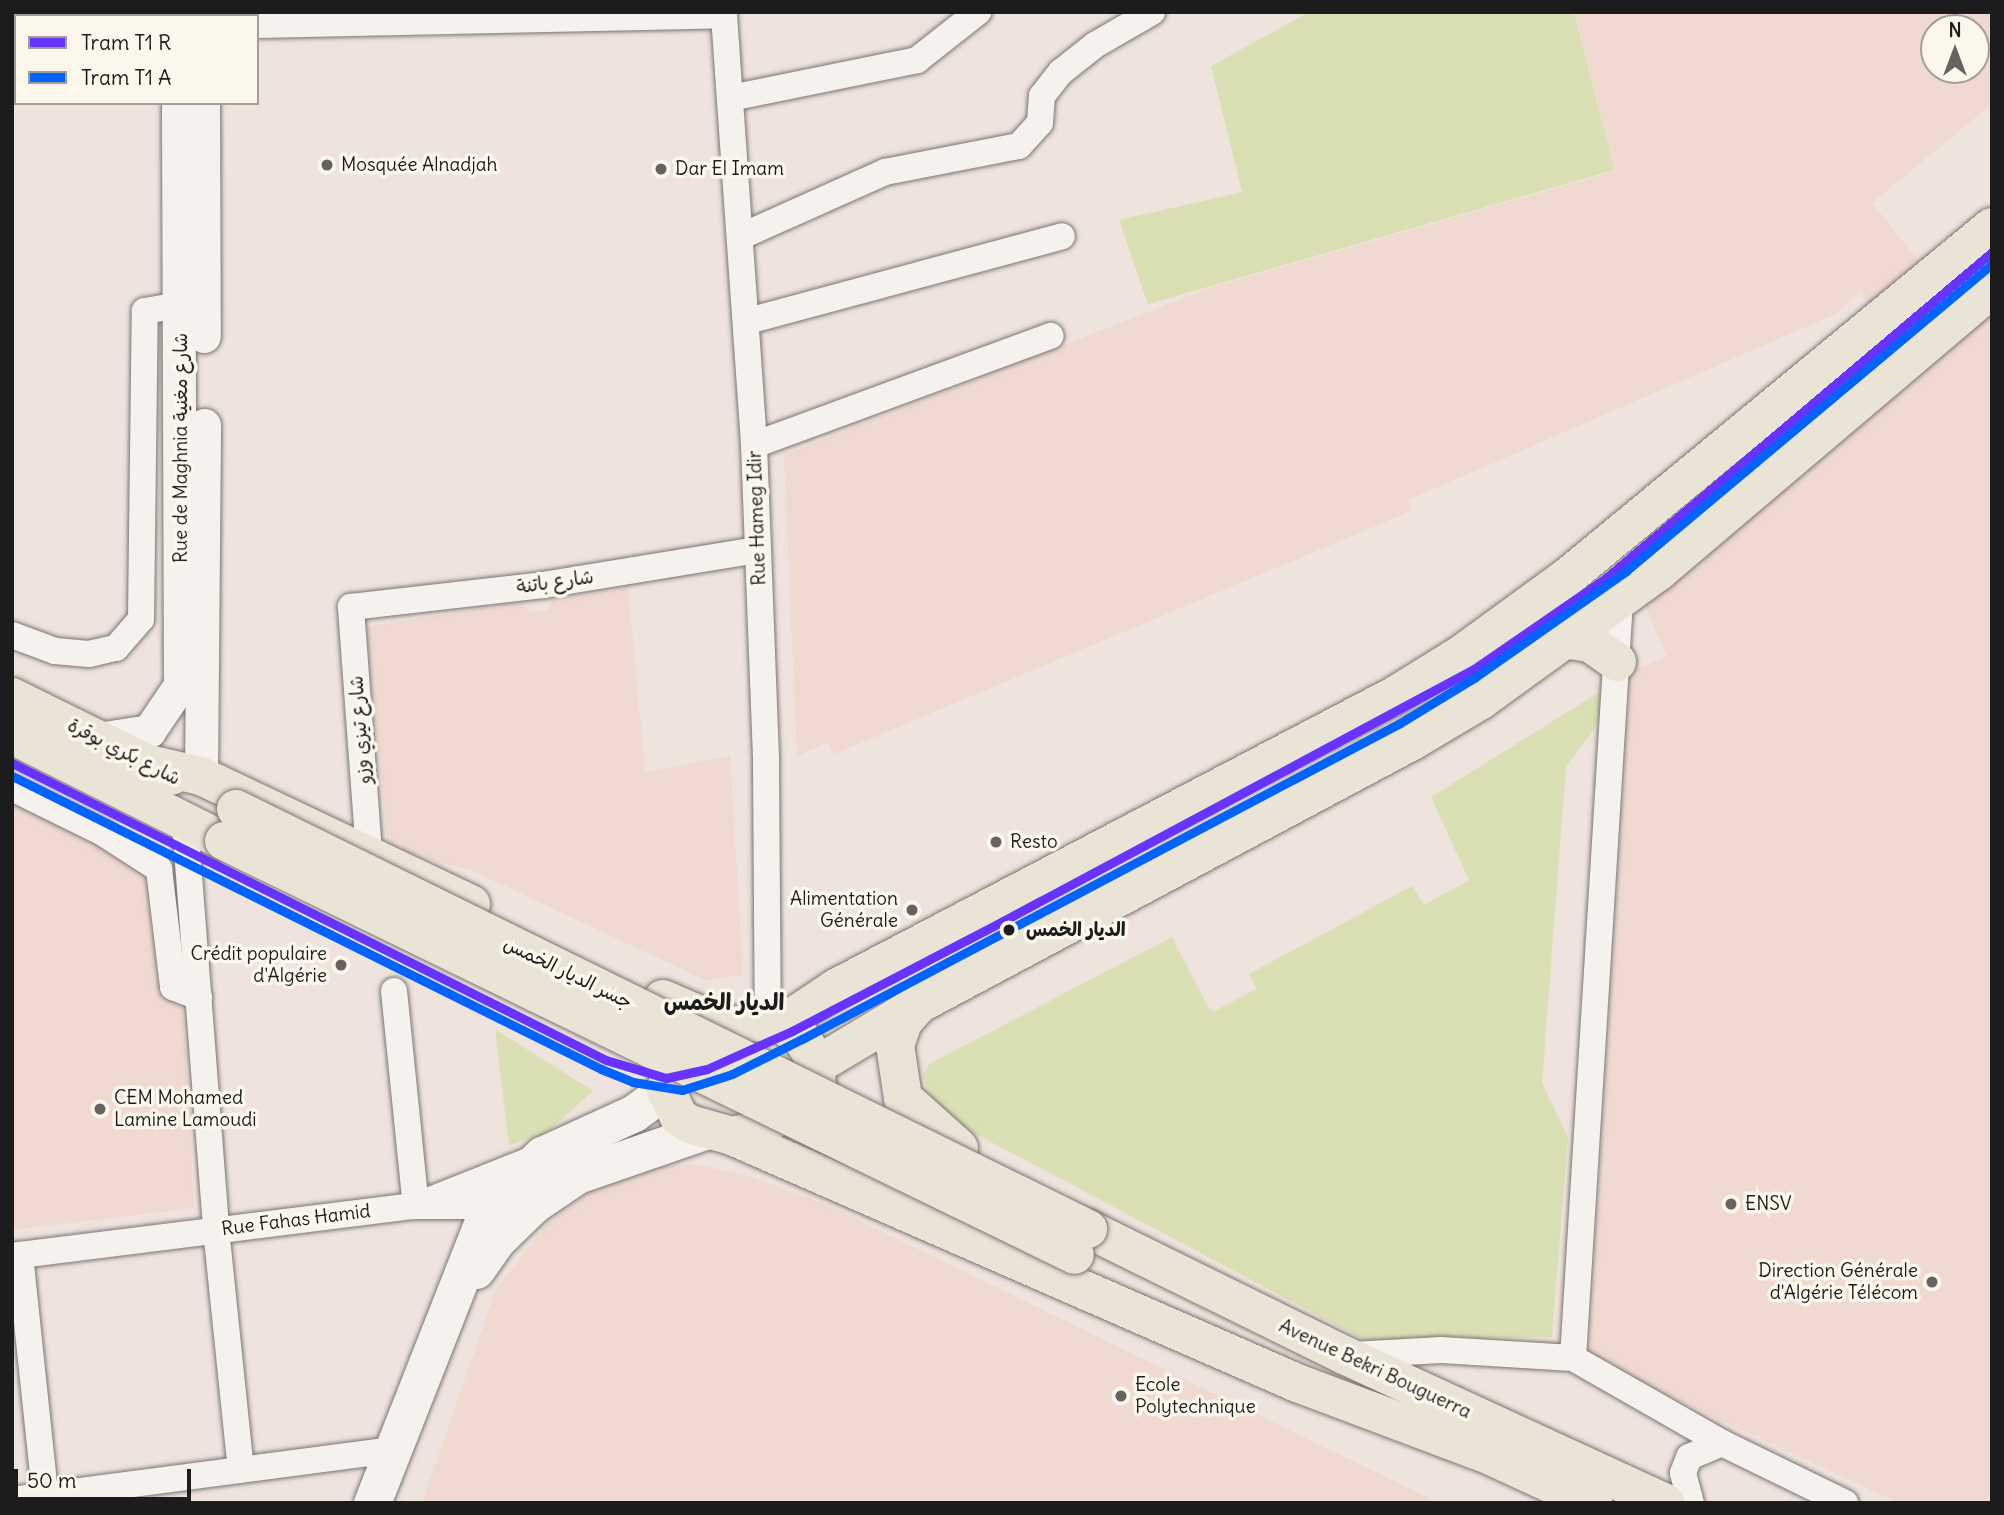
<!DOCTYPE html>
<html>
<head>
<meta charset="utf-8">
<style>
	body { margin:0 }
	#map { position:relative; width:2004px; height:1515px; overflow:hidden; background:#eee3dd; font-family:Delius,"Playpen Sans Arabic",sans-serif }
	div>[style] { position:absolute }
	.built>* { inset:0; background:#efd9d1 }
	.green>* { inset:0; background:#dae0b4 }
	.roads { filter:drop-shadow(0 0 2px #7a7673) drop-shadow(0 0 2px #7a7673) }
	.minor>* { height:26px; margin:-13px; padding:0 13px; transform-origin:13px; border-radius:13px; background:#f5f2ee }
	.tertiary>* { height:33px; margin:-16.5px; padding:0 16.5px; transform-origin:16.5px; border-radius:16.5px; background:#f5f2ee }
	.secondary>* { height:37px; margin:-18.5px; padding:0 18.5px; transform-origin:18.5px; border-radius:18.5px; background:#f5f2ee }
	.primary>* { height:38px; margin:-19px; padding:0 19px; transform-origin:19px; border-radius:19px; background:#e9e4d5 }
	.trunk>* { height:38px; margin:-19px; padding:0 19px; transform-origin:19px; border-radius:19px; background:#e9e4d5 }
	.bridges { filter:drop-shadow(0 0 2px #7a7673) drop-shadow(0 0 2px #7a7673) }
	.trunk-bridge>* { height:38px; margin:-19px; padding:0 19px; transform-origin:19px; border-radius:19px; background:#e9e4d5 }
	.tram-1>* { height:9px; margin:-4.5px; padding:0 4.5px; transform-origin:4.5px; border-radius:4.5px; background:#63f }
	.tram-2>* { height:9px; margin:-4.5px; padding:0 4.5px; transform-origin:4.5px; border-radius:4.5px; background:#0363ff }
	.dots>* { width:19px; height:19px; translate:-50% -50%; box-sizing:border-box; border:4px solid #fbf7ec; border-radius:50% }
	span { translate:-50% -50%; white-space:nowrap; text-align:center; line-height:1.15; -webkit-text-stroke:7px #fbf7ec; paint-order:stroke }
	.poi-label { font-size:19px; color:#1c1c1c }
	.left { translate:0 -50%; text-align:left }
	.right { translate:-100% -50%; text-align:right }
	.street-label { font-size:19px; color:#1c1c1c }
	.stop-label { font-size:19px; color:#1c1c1c; font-weight:700 }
	.quarter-label { font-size:23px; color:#1c1c1c; font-weight:700 }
	.frame { position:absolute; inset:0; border:14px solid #1c1c1c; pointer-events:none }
	.legend { position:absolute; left:14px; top:14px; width:245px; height:91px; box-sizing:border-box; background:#fbf7ec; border:2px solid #a29f99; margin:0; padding:9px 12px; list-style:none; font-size:21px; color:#1c1c1c }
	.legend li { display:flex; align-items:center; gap:14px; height:35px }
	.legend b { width:35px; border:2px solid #a29f99 }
	.north { position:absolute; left:1920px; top:14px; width:70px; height:70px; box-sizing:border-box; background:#fbf7ec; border:2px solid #a29f99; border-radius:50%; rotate:0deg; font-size:19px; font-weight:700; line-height:28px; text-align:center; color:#1c1c1c }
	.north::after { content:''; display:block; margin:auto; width:24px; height:32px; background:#666260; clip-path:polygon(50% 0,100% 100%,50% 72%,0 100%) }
	.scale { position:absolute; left:14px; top:1469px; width:177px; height:32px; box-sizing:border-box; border:4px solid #1c1c1c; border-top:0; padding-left:9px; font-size:21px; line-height:24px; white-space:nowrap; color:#1c1c1c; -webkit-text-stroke:5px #fbf7ec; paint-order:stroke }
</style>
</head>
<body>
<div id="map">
	<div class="built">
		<div style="clip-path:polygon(evenodd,1575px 12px,1992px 12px,1992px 104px,1872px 203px,1920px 262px,1875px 314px,1860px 291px,1838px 313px,1408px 500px,1411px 511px,834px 754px,827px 743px,797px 756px,784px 455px,1209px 288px,1616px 171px,1575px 12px,1934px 28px,1976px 28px,1976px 70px,1934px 70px,1934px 28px)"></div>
		<div style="clip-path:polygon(1992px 308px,1992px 1503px,1899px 1503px,1595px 1362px,1589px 1353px,1631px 671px,1667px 657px,1642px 598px)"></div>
		<div style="clip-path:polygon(628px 587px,645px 772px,730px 756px,743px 975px,705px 980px,471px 870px,403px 853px,401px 841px,388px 843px,366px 627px,519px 602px,530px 612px,548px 610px,553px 600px)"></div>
		<div style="clip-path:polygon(12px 794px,123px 857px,125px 865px,144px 862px,159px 994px,183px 1009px,194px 1208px,12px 1230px)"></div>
		<div style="clip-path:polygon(694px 1164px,752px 1177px,827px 1205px,1439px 1503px,422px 1503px,496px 1289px,547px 1224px,593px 1189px,641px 1170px)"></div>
	</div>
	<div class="green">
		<div style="clip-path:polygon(1309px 12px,1574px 12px,1615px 170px,1148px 304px,1119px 220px,1242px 192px,1211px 66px)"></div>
		<div style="clip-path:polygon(1606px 688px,1597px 725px,1566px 767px,1542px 1083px,1568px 1137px,1552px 1337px,1366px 1341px,950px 1120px,930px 1097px,923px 1075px,929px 1064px,1172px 937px,1209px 1009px,1215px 1011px,1256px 989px,1249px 974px,1412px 886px,1424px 905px,1469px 880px,1431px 797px)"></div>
		<div style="clip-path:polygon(495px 1029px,593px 1091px,545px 1134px,509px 1145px)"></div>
	</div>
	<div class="roads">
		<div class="minor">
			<div style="left:724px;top:15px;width:431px;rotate:86deg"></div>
			<div style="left:754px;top:445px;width:317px;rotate:87.8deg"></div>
			<div style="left:766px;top:762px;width:260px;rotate:89.6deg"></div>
			<div style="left:257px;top:25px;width:467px;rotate:-1.2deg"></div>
			<div style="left:731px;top:98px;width:190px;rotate:-11.5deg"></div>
			<div style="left:917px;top:60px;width:78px;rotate:-38.2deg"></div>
			<div style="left:742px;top:236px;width:157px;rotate:-24.1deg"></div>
			<div style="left:885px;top:172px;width:136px;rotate:-11deg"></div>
			<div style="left:1019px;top:146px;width:31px;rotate:-48deg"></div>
			<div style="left:1040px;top:123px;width:27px;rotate:-86deg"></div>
			<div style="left:1042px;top:96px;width:31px;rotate:-52deg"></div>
			<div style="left:1061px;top:72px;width:43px;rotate:-38.5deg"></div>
			<div style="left:1095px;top:45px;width:66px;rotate:-30.1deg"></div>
			<div style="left:748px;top:321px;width:325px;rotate:-15.1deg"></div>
			<div style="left:754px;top:445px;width:316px;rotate:-20.2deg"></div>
			<div style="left:12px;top:635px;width:46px;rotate:20.4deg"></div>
			<div style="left:55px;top:651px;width:34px;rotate:5deg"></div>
			<div style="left:89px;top:654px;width:28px;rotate:-13deg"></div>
			<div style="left:116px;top:648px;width:38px;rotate:-49deg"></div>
			<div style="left:141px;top:619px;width:308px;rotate:-89.3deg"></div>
			<div style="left:145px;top:311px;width:52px;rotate:-10deg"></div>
			<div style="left:12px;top:788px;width:102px;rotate:26.3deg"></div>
			<div style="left:103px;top:833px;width:67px;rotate:32.7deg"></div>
			<div style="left:159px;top:869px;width:119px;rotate:83.2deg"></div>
			<div style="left:173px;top:987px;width:28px;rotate:21deg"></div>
			<div style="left:185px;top:824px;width:406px;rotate:85.6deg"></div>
			<div style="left:216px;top:1229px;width:242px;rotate:84.1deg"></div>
			<div style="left:369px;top:853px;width:247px;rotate:-94.2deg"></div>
			<div style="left:351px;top:607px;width:193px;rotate:-6.5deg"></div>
			<div style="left:543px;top:585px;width:217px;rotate:-9.3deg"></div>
			<div style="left:394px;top:991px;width:216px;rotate:84.2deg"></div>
			<div style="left:430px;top:1200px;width:105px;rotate:-21.7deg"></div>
			<div style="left:20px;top:1255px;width:249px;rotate:84deg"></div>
			<div style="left:12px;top:1256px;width:407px;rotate:-7.1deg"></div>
			<div style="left:416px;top:1206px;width:73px"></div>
			<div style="left:489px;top:1206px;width:16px;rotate:-18deg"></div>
			<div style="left:1352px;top:1355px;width:89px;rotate:-3.2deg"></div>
			<div style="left:1441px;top:1350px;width:132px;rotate:3.5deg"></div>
			<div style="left:1573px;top:1358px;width:172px;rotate:29.7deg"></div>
			<div style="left:1722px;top:1443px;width:137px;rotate:26deg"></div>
			<div style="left:1573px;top:1358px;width:759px;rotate:-86.45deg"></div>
			<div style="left:12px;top:1500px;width:381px;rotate:-7.5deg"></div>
			<div style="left:1691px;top:1503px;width:31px;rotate:-105deg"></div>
			<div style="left:1683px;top:1473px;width:17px;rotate:-69deg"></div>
			<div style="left:1689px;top:1457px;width:36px;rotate:-23deg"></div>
		</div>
		<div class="tertiary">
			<div style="left:202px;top:16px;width:5px;rotate:-53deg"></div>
			<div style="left:235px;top:16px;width:5px;rotate:-53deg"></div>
			<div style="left:203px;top:103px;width:233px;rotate:89.8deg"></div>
			<div style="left:98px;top:739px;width:52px;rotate:-8.9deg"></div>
			<div style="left:149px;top:731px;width:55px;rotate:-56deg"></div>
			<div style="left:180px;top:685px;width:582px;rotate:-90.2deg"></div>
			<div style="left:201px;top:776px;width:351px;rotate:-89.5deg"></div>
		</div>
		<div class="secondary">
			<div style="left:476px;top:1270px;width:37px;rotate:-55deg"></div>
			<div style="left:497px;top:1240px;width:50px;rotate:-44.2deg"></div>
			<div style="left:533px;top:1205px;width:53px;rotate:-34.3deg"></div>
			<div style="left:577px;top:1175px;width:134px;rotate:-19.1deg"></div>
			<div style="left:372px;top:1503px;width:319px;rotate:-68.5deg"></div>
			<div style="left:489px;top:1206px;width:74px;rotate:-43.9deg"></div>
			<div style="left:542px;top:1155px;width:101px;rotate:-24.5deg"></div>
			<div style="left:634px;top:1113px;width:39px;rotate:-36deg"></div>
		</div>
		<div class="primary">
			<div style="left:1569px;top:640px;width:21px;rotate:8deg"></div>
			<div style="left:1590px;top:643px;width:33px;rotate:35deg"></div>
			<div style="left:751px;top:1022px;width:31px;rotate:4deg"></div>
			<div style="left:782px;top:1024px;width:25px;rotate:37deg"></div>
			<div style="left:802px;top:1039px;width:24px;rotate:57deg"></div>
			<div style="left:815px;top:1059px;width:26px;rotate:86deg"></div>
			<div style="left:817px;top:1085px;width:35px;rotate:135deg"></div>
			<div style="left:792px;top:1110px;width:47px;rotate:152.4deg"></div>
			<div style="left:750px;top:1132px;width:18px;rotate:167deg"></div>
			<div style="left:732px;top:1136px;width:44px;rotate:-164.1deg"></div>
			<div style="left:690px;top:1124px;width:13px;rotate:-148deg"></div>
			<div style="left:679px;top:1117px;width:30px;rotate:-116deg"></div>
			<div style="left:666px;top:1090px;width:38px;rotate:-75deg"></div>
			<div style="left:676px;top:1053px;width:37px;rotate:-35deg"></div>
			<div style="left:706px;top:1032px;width:46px;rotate:-12.5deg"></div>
			<div style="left:782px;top:1024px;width:65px;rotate:-33.7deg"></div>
			<div style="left:836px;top:988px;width:632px;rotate:-27.62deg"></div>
			<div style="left:1396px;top:695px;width:74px;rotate:-31.8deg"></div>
			<div style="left:1459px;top:656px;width:137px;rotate:-36.1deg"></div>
			<div style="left:1570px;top:575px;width:547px;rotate:-39.51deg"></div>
			<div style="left:817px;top:1065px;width:119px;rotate:-30.9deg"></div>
			<div style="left:919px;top:1004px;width:561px;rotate:-28.07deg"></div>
			<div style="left:1414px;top:740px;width:78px;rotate:-30.8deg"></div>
			<div style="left:1481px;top:700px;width:220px;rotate:-35.9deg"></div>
			<div style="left:1659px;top:571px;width:436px;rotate:-40.3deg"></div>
		</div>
		<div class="trunk">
			<div style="left:12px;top:697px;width:178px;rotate:26.3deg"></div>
			<div style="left:12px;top:735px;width:237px;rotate:26.6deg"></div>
			<div style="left:149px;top:764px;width:53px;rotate:13deg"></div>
			<div style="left:201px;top:776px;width:299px;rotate:25.4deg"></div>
			<div style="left:663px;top:999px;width:68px;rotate:23.5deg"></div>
			<div style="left:919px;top:1004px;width:24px;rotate:132deg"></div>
			<div style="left:903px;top:1022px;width:24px;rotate:109deg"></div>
			<div style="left:895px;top:1045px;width:54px;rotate:81.4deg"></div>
			<div style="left:903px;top:1098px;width:75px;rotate:41.8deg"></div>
			<div style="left:732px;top:1136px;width:617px;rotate:23.61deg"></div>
			<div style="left:1297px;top:1383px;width:197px;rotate:20.6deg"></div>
			<div style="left:1088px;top:1229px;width:285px;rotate:26.2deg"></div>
			<div style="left:1344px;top:1355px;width:354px;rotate:24.7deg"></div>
			<div style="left:1458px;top:1441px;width:149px;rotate:24.7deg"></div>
		</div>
	</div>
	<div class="bridges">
		<div class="trunk-bridge">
			<div style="left:236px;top:809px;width:950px;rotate:26.24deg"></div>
			<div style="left:224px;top:841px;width:946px;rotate:25.94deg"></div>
		</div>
	</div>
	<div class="tram-1">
		<div style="left:12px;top:763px;width:664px;rotate:26.57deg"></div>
		<div style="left:606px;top:1060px;width:63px;rotate:16.7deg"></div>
		<div style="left:666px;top:1078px;width:42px;rotate:-12.4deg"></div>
		<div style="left:707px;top:1069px;width:93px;rotate:-24.1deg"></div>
		<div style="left:792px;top:1031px;width:238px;rotate:-27.5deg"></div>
		<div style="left:1003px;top:921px;width:534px;rotate:-28.15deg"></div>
		<div style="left:1474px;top:669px;width:160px;rotate:-34.6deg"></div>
		<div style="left:1606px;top:578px;width:505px;rotate:-40.18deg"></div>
	</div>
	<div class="tram-2">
		<div style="left:12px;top:776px;width:658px;rotate:26.45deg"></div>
		<div style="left:601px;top:1069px;width:35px;rotate:22deg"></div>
		<div style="left:633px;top:1082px;width:50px;rotate:9.3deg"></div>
		<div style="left:682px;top:1090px;width:52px;rotate:-17.7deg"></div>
		<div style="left:732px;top:1074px;width:78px;rotate:-26.6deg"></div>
		<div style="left:802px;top:1039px;width:676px;rotate:-27.85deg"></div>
		<div style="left:1400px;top:723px;width:87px;rotate:-31.3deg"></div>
		<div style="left:1474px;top:678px;width:186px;rotate:-35.1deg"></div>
		<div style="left:1626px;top:571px;width:478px;rotate:-40deg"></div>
	</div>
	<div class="dots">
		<div style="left:327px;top:165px;background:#666260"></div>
		<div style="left:661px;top:169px;background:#666260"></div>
		<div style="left:996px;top:842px;background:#666260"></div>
		<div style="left:912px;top:910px;background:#666260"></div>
		<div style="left:1009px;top:930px;background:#1c1c1c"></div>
		<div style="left:341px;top:965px;background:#666260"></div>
		<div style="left:100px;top:1109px;background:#666260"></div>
		<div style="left:1731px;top:1204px;background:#666260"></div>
		<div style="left:1932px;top:1282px;background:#666260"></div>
		<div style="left:1121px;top:1396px;background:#666260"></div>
	</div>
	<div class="poi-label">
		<span class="left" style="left:341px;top:165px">Mosquée Alnadjah</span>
		<span class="left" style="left:675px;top:169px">Dar El Imam</span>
		<span class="left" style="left:1010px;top:842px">Resto</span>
		<span class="right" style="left:898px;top:910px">Alimentation<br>Générale</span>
		<span class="right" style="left:327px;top:965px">Crédit populaire<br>d'Algérie</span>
		<span class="left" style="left:114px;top:1109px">CEM Mohamed<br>Lamine Lamoudi</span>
		<span class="left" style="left:1745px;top:1204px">ENSV</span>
		<span class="right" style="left:1918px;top:1282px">Direction Générale<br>d'Algérie Télécom</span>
		<span class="left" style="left:1135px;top:1396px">Ecole<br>Polytechnique</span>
	</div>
	<div class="street-label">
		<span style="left:181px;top:448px;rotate:-90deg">Rue de Maghnia شارع مغنية</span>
		<span style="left:757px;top:518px;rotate:-92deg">Rue Hameg Idir</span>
		<span style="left:555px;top:582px;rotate:-8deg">شارع باتنة</span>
		<span style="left:360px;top:730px;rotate:-94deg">شارع تيزي وزو</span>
		<span style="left:124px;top:752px;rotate:27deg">شارع بكري بوقرة</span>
		<span style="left:568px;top:973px;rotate:26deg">جسر الديار الخمس</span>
		<span style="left:296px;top:1220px;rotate:-7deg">Rue Fahas Hamid</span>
		<span style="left:1375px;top:1369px;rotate:25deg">Avenue Bekri Bouguerra</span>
	</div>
	<div class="stop-label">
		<span class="left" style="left:1026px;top:930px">الديار الخمس</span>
	</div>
	<div class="quarter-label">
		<span style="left:724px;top:1002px">الديار الخمس</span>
	</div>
	<div class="frame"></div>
	<ul class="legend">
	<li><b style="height:9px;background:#63f"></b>Tram T1 R</li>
	<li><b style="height:9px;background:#0363ff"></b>Tram T1 A</li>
	</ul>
	<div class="north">N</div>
	<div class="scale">50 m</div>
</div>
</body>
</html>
